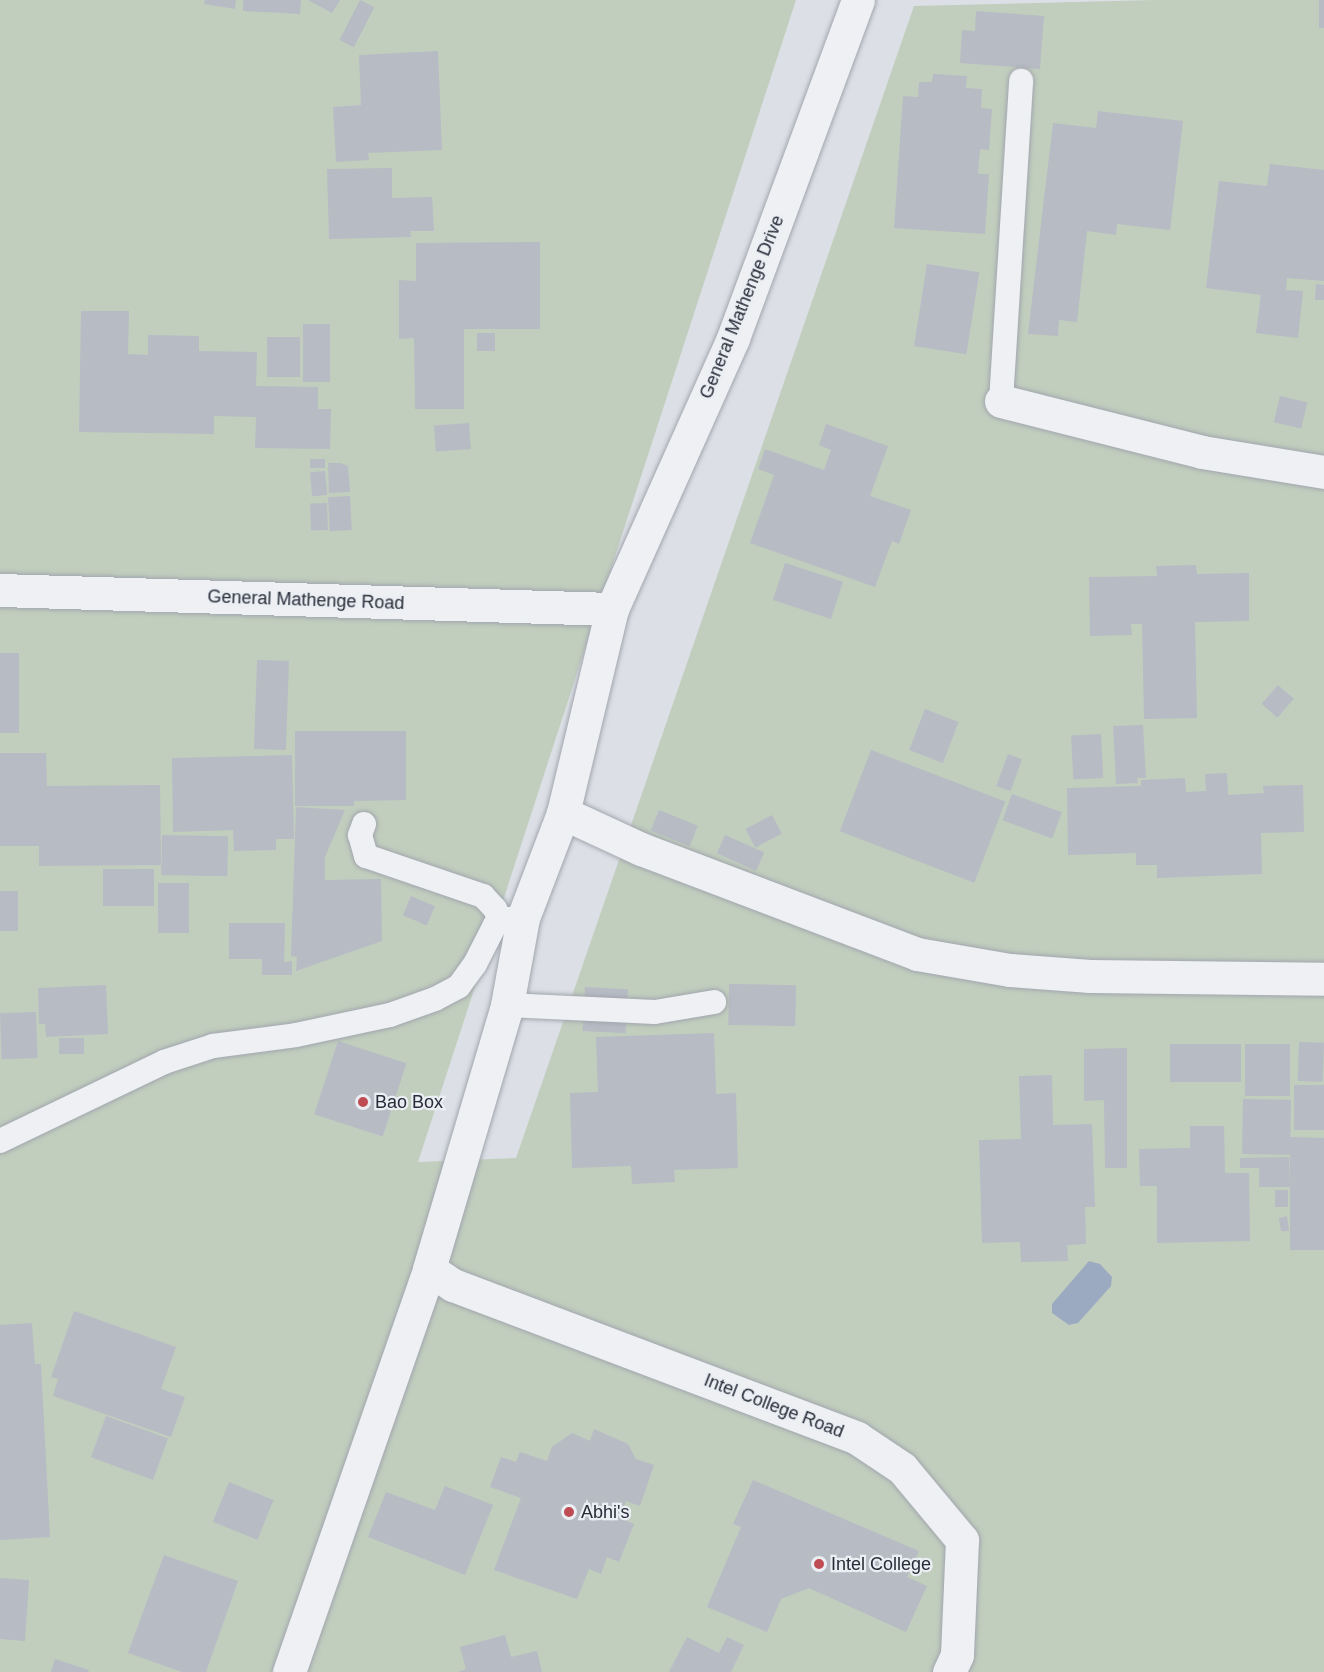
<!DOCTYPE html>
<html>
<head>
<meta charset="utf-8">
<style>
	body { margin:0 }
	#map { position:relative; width:1324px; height:1672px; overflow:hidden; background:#dcdfe5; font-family:Arial,sans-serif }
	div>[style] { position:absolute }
	.green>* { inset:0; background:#c1cebe }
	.water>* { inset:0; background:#9baac1 }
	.building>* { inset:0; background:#b7bbc4; transform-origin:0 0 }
	.roads { filter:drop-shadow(0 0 2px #a2a6ae) drop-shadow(0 0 2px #a2a6ae) }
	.service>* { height:24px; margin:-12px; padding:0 12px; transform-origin:12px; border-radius:12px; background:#eef0f3 }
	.minor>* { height:33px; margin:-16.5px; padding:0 16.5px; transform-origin:16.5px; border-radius:16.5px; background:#eef0f3 }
	.dots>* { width:16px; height:16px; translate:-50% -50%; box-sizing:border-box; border:3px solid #ebeef3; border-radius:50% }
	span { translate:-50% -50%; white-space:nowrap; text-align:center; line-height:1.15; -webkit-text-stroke:4.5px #ebeef3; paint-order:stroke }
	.street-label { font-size:18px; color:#282c39 }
	.poi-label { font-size:18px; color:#282c39 }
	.left { translate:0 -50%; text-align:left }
</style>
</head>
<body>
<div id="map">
	<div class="green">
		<div style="clip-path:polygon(0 0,796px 0,418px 1162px,516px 1158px,914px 6px,1153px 0,1324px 0,1324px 1672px,0 1672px)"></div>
	</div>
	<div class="water">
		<div style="clip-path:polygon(1089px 1261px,1100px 1264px,1112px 1277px,1111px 1286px,1078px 1323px,1069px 1325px,1052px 1313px,1052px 1304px)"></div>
	</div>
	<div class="building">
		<div style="clip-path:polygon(205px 0,236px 0,235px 9px,204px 4px)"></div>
		<div style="clip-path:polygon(243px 0,301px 0,300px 14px,243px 11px)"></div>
		<div style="clip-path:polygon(308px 0,340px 0,332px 13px)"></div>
		<div style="left:360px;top:0;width:16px;height:45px;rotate:27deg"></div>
		<div style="left:1319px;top:0;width:5px;height:28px"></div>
		<div style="clip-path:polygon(976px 11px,1044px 16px,1040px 69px,960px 63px,962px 30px,975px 31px)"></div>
		<div style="clip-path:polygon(438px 51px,442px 150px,368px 153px,369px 160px,336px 162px,333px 107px,361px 105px,359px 55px)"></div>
		<div style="clip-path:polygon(933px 74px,967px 76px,966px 88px,982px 89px,981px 108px,992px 109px,989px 150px,980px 149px,978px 174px,989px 174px,985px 234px,894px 228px,903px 96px,918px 97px,919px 82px,932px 82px)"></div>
		<div style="clip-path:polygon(1098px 111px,1183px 121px,1170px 230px,1117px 224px,1116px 235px,1087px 231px,1077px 322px,1059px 320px,1058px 336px,1028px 334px,1053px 123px,1096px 128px)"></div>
		<div style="clip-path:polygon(1270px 164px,1324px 170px,1324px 281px,1287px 278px,1286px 290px,1303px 291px,1298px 338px,1256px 333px,1261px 295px,1206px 288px,1219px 181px,1267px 186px)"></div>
		<div style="clip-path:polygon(392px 168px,392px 198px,432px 197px,434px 231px,410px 231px,411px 237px,329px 239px,327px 169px)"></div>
		<div style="clip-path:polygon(540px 242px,540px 329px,464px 329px,464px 409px,415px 409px,414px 338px,399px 339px,399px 280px,416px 281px,416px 243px)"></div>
		<div style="left:927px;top:264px;width:53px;height:83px;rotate:9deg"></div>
		<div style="clip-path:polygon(1316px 284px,1324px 285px,1324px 300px,1315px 300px)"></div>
		<div style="clip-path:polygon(81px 311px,129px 311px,128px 354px,148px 355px,148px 335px,199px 336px,199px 351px,257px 352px,256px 386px,318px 387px,318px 409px,331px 409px,330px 449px,255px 448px,256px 417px,214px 416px,214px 434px,79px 432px)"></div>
		<div style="left:303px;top:324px;width:27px;height:58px"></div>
		<div style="left:477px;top:333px;width:18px;height:18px"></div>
		<div style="left:267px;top:337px;width:33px;height:40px"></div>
		<div style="left:1280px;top:396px;width:28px;height:27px;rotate:13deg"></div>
		<div style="left:469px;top:423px;width:26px;height:35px;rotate:86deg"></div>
		<div style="clip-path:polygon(826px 424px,888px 446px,870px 496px,911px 510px,899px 544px,892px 541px,875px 587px,750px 543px,774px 475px,758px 469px,765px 449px,824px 470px,831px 450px,819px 445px)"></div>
		<div style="left:325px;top:459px;width:9px;height:15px;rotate:90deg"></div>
		<div style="clip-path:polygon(328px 463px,340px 463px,348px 466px,350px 492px,329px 493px)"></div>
		<div style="left:325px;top:471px;width:24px;height:15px;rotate:85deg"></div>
		<div style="left:350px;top:496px;width:34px;height:22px;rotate:87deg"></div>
		<div style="left:327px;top:503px;width:27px;height:17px;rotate:88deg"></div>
		<div style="left:785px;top:563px;width:61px;height:39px;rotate:18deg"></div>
		<div style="clip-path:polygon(1196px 565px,1197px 574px,1249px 573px,1249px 621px,1195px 622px,1197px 718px,1144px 719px,1142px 624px,1131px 624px,1132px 635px,1090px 636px,1089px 577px,1157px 576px,1156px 566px)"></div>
		<div style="left:0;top:653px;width:19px;height:80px"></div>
		<div style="left:257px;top:660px;width:32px;height:89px;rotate:2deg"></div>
		<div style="left:1278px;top:685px;width:21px;height:25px;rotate:41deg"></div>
		<div style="left:925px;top:709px;width:36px;height:44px;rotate:21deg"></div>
		<div style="clip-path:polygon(1143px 725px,1146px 778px,1137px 778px,1138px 783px,1116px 784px,1113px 726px)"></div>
		<div style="clip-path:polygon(295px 731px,406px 731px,406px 800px,354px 801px,354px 806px,295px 806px)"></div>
		<div style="left:1101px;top:734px;width:44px;height:30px;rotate:87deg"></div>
		<div style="left:871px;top:750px;width:144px;height:87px;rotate:21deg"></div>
		<div style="clip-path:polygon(0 753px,46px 753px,47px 786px,160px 785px,161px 865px,39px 866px,39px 846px,0 846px)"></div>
		<div style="left:1008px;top:754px;width:15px;height:34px;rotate:20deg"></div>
		<div style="clip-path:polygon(292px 755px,294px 839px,276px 839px,276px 850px,234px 851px,233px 830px,173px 832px,172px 758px)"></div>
		<div style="clip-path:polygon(1227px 773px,1228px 795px,1264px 793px,1263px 786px,1303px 785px,1304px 832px,1261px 833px,1262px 874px,1157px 878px,1157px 865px,1136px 865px,1136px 853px,1068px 855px,1067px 788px,1141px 786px,1141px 780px,1185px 778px,1186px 792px,1206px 791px,1205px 774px)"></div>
		<div style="left:1012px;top:794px;width:53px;height:28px;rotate:20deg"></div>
		<div style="clip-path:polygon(296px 807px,345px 810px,325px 857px,325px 880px,381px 879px,382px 941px,296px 971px,297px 957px,291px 956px)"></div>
		<div style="left:659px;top:810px;width:42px;height:22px;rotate:22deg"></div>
		<div style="left:772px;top:815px;width:21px;height:30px;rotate:62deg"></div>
		<div style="left:162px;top:835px;width:66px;height:40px;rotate:1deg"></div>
		<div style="left:725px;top:835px;width:43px;height:20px;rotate:24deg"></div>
		<div style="left:103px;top:869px;width:51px;height:37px"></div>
		<div style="left:158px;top:883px;width:31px;height:50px"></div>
		<div style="left:0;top:891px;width:18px;height:40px"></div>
		<div style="left:411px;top:896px;width:26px;height:21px;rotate:23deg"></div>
		<div style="clip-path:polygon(229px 923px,285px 923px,284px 962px,292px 961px,292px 975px,262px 975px,262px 959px,229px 959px)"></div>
		<div style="left:729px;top:984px;width:67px;height:41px;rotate:1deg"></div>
		<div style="clip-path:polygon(106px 985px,108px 1034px,46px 1037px,45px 1024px,39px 1024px,38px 988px)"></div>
		<div style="left:585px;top:987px;width:43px;height:44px;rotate:3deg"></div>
		<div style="left:36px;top:1012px;width:46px;height:36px;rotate:88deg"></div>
		<div style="clip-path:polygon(714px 1033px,716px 1094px,736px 1093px,738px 1168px,674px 1170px,675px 1182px,632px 1184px,631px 1166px,572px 1168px,570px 1093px,598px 1092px,596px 1037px)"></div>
		<div style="left:59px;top:1038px;width:25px;height:16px"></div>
		<div style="left:338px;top:1041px;width:72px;height:77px;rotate:18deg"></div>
		<div style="left:1299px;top:1042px;width:25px;height:39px;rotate:2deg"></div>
		<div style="left:1170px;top:1044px;width:71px;height:38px"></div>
		<div style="left:1245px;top:1044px;width:45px;height:52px"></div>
		<div style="clip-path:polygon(1127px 1048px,1127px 1168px,1105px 1168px,1104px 1100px,1084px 1101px,1084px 1049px)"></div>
		<div style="clip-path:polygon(1052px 1075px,1053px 1125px,1092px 1124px,1095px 1207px,1085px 1207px,1086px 1244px,1067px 1245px,1068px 1261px,1021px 1262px,1020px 1242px,982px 1243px,979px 1140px,1021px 1139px,1019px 1076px)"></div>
		<div style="left:1324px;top:1085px;width:45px;height:30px;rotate:90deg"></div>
		<div style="left:1243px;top:1099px;width:48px;height:55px;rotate:1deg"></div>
		<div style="clip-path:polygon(1190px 1126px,1224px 1126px,1225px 1173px,1249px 1173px,1250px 1241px,1157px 1243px,1157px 1186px,1140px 1186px,1139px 1149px,1190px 1148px)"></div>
		<div style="clip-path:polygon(1290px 1137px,1324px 1138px,1324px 1250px,1290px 1250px,1290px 1187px,1259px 1187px,1259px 1168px,1240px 1168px,1240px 1158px,1289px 1157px,1290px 1184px)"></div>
		<div style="left:1275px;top:1190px;width:13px;height:17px"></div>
		<div style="clip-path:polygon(1287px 1216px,1289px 1231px,1281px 1231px,1279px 1218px)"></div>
		<div style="clip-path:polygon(74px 1311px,176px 1347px,161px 1389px,185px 1397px,171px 1437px,53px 1396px,58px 1379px,51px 1377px)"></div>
		<div style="clip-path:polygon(32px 1323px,35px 1364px,41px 1364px,50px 1537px,0 1540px,0 1325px)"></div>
		<div style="left:106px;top:1416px;width:66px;height:44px;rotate:20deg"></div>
		<div style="clip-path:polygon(594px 1429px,628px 1444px,636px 1459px,654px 1465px,640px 1506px,626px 1501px,620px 1518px,634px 1524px,619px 1562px,607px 1557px,601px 1574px,589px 1569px,577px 1599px,494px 1570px,521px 1498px,490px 1487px,501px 1457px,516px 1462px,520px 1452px,547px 1461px,552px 1447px,572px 1433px,590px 1441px)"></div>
		<div style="clip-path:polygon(753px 1480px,919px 1551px,907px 1577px,927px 1586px,906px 1632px,809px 1588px,781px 1599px,767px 1632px,707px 1607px,741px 1527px,733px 1524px)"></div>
		<div style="left:229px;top:1482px;width:48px;height:43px;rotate:22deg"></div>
		<div style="clip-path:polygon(445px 1486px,493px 1505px,465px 1575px,368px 1537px,386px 1492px,435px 1510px)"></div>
		<div style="clip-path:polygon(164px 1555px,238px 1581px,206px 1672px,182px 1672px,128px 1653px)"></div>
		<div style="clip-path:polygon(0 1578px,29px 1580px,25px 1641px,0 1639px)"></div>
		<div style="clip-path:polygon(505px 1635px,511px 1657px,537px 1651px,542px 1672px,458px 1672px,466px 1669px,460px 1647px)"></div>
		<div style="clip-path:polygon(687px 1637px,719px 1653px,727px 1637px,744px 1645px,731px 1672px,669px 1672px)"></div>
		<div style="clip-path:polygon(55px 1659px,89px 1670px,88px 1672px,51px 1672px)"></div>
	</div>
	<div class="roads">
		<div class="service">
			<div style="left:1001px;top:401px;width:321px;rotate:-86.4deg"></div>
			<div style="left:364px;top:824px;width:12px;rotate:110deg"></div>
			<div style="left:360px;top:835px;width:22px;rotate:74deg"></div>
			<div style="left:366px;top:856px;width:124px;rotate:18.9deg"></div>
			<div style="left:483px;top:896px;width:18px;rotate:47deg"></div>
			<div style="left:495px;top:909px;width:14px;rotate:65deg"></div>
			<div style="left:507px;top:1005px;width:148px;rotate:2.7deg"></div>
			<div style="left:655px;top:1012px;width:60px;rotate:-9.6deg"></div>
			<div style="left:0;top:1141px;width:182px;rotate:-25.7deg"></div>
			<div style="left:164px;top:1062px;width:52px;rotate:-18.1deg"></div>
			<div style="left:213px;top:1046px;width:84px;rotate:-7.5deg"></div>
			<div style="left:296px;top:1035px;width:96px;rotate:-12deg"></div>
			<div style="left:390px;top:1015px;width:48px;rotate:-19.6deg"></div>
			<div style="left:435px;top:999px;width:27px;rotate:-28deg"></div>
			<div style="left:459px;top:986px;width:27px;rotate:-54deg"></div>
			<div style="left:475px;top:964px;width:44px;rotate:-62.9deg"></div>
			<div style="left:495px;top:925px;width:14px;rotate:-25deg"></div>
			<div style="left:508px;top:919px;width:15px;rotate:-4deg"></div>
		</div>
		<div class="minor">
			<div style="left:1001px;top:401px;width:207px;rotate:14.2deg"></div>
			<div style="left:1202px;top:452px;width:124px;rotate:9.3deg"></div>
			<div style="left:0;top:590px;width:612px;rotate:1.78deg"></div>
			<div style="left:563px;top:813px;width:86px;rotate:24.8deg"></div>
			<div style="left:641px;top:849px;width:295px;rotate:20.8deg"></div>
			<div style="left:917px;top:954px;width:94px;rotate:9.8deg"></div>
			<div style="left:1010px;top:970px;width:80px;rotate:4.3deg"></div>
			<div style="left:1090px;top:976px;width:234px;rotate:0.7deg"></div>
			<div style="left:429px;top:1269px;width:29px;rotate:34deg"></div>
			<div style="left:453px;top:1285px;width:432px;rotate:20.7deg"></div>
			<div style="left:857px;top:1438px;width:54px;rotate:33.7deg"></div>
			<div style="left:902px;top:1468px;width:94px;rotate:50.2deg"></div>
			<div style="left:962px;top:1540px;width:115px;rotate:92.5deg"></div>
			<div style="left:957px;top:1655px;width:19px;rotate:115deg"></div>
			<div style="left:289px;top:1672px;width:427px;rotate:-70.8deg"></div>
			<div style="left:429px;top:1269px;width:275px;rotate:-73.5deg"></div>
			<div style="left:507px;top:1005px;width:88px;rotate:-79.6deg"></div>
			<div style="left:523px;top:918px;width:112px;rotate:-69.1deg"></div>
			<div style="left:563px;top:813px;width:210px;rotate:-76.5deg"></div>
			<div style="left:612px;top:609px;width:297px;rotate:-65.9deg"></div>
			<div style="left:733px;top:338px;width:360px;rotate:-69.7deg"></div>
		</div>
	</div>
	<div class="dots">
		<div style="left:363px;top:1102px;background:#be4d53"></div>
		<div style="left:569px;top:1512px;background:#be4d53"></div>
		<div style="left:819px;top:1564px;background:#be4d53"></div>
	</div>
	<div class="street-label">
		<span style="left:742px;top:307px;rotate:-68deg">General Mathenge Drive</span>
		<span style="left:306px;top:600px;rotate:2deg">General Mathenge Road</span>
		<span style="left:774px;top:1406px;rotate:21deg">Intel College Road</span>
	</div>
	<div class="poi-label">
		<span class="left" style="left:375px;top:1102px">Bao Box</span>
		<span class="left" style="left:581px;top:1512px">Abhi's</span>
		<span class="left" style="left:831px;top:1564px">Intel College</span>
	</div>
</div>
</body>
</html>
